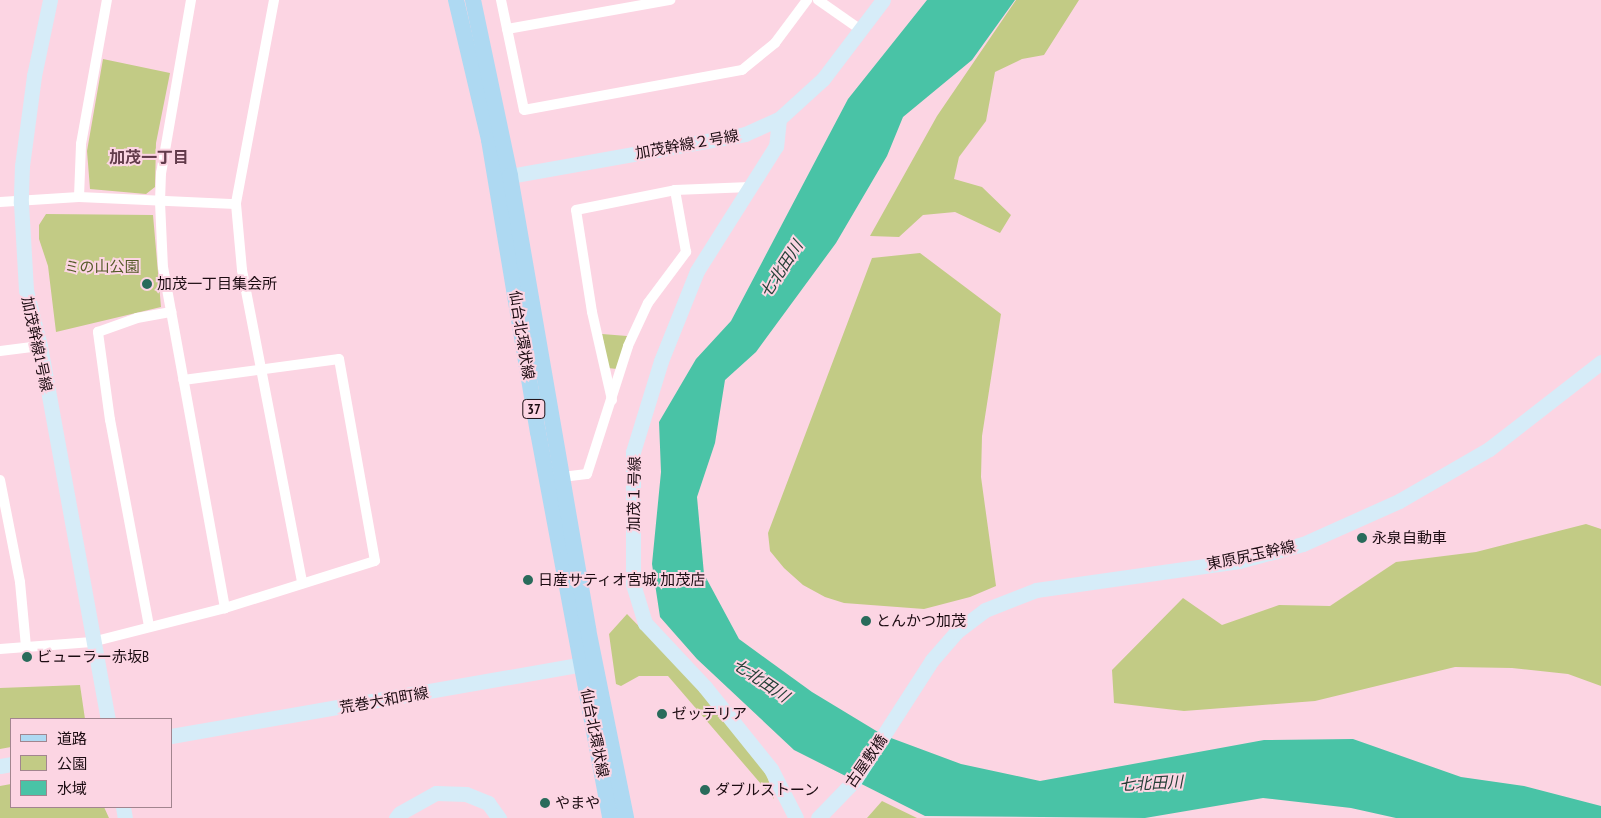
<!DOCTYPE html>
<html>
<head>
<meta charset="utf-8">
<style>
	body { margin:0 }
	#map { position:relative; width:1601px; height:818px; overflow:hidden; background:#fcd5e3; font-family:"PT Sans Narrow","Noto Sans JP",sans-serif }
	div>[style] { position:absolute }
	.green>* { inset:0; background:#c2cb85 }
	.water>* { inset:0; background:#49c3a6 }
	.street>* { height:10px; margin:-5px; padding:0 5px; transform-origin:5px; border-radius:5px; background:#fff }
	.secondary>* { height:15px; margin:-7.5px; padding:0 7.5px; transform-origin:7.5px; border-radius:7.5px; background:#d6ecf8 }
	.primary>* { height:16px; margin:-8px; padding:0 8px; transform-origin:8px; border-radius:8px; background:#aed9f2 }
	.dots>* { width:14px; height:14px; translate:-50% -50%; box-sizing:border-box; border:2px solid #fcd5e3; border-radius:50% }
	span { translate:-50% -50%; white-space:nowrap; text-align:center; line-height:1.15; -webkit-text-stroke:4px #fcd5e3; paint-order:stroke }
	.shield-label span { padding:1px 4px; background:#fcd5e3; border:1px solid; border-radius:4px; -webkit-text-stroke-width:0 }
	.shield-label { font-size:14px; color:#1c0c12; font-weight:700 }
	.street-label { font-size:15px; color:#1c0c12 }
	.park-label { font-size:15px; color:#555a29 }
	.poi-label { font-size:15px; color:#1c0c12 }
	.left { translate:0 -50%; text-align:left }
	.neighbourhood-label { font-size:16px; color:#623b4b; font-weight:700 }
	.water-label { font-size:16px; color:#253f37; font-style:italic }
	.legend { position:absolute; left:10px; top:718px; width:162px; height:90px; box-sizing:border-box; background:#fcd5e3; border:1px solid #a2858f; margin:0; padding:6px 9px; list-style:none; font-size:15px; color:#1c0c12 }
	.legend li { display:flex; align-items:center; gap:10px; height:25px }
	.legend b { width:25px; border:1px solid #a2858f }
</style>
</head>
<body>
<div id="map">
	<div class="green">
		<div style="clip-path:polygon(1016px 0,1079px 0,1044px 55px,1022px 59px,995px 72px,986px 121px,959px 157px,954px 179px,982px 187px,1011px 215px,1000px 233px,955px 212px,923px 215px,899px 237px,870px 236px,937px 116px)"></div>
		<div style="clip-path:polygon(103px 59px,170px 73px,156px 143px,155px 187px,146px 194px,90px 189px,87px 151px)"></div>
		<div style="clip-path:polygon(46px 214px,153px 215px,161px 307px,56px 332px,48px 266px,39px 239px,39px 225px)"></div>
		<div style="clip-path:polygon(920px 253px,1001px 314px,982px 436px,981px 477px,996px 586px,970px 597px,924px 609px,844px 603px,825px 597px,803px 585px,784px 568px,770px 551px,768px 533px,872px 258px)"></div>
		<div style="clip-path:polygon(602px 334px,627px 336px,617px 369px,608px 368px)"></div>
		<div style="clip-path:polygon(1586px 524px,1601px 529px,1601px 686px,1568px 674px,1512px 668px,1455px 667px,1315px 701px,1184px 711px,1114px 703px,1112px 670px,1183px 598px,1222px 625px,1279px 605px,1330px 606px,1396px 562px,1476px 552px)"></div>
		<div style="clip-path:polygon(627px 614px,699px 688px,766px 772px,774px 799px,668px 676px,639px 676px,621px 686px,616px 684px,609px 634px)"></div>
		<div style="clip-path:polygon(80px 685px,85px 719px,11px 719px,11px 747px,0 749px,0 688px)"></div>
		<div style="clip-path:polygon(11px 784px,11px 807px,104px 807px,109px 818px,0 818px,0 786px)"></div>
		<div style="clip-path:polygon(882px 801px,917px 818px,867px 818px)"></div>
	</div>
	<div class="water">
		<div style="clip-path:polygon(927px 0,1015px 0,972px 60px,903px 117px,887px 156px,836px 243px,756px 352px,725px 380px,715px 443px,697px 497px,704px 574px,739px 639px,812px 692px,883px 735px,961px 764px,1040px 781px,1264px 740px,1353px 739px,1461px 777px,1524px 786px,1601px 806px,1601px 818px,1396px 818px,1351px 808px,1263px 798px,1145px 818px,925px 816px,794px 750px,697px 659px,660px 617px,652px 564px,661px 472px,659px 422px,696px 359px,731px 321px,848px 99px)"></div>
	</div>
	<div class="street">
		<div style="left:191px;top:0;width:176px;rotate:99.8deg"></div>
		<div style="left:161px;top:173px;width:29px;rotate:92deg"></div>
		<div style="left:160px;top:202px;width:65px;rotate:87.4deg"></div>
		<div style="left:163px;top:267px;width:347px;rotate:79.7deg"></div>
		<div style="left:274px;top:0;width:208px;rotate:100.6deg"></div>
		<div style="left:236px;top:204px;width:66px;rotate:84.8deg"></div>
		<div style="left:242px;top:270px;width:319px;rotate:79.1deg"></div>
		<div style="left:501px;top:0;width:112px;rotate:78.2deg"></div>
		<div style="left:524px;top:110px;width:222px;rotate:-10.4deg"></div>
		<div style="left:742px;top:70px;width:43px;rotate:-39.3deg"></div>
		<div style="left:775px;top:43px;width:54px;rotate:-53.3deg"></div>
		<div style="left:818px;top:0;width:52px;rotate:34.9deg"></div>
		<div style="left:507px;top:29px;width:166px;rotate:-10.1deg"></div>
		<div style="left:79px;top:197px;width:53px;rotate:-87.8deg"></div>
		<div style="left:81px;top:144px;width:146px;rotate:-79.8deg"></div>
		<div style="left:0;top:202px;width:79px;rotate:-3.6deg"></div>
		<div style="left:79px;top:197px;width:157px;rotate:2.6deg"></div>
		<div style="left:0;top:351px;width:40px;rotate:-7.1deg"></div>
		<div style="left:612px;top:400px;width:90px;rotate:-102.8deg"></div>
		<div style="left:592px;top:312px;width:103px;rotate:-98.9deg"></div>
		<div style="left:576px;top:210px;width:101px;rotate:-11.4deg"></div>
		<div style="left:675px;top:190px;width:75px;rotate:-2.3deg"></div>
		<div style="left:562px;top:477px;width:25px;rotate:-7deg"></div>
		<div style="left:587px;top:474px;width:134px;rotate:-72.2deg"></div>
		<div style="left:628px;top:346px;width:47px;rotate:-65.1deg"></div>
		<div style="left:648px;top:303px;width:64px;rotate:-53.3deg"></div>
		<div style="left:686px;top:252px;width:63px;rotate:-100.1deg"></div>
		<div style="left:0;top:480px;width:104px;rotate:78.9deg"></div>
		<div style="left:20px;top:582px;width:65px;rotate:84.7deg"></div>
		<div style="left:149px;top:626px;width:210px;rotate:-100.7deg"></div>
		<div style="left:110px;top:420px;width:89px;rotate:-97.8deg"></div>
		<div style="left:98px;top:332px;width:41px;rotate:-19.7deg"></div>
		<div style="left:137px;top:318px;width:35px;rotate:-10deg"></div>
		<div style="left:0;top:649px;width:92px;rotate:-4.4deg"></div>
		<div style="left:92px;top:642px;width:137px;rotate:-14.3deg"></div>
		<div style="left:225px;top:608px;width:157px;rotate:-17.4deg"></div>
		<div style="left:375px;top:561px;width:205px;rotate:-100.1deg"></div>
		<div style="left:339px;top:359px;width:157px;rotate:172.3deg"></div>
	</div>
	<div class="secondary">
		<div style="left:50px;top:0;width:78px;rotate:101.9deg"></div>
		<div style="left:34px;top:76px;width:91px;rotate:97.6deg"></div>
		<div style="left:22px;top:166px;width:37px;rotate:92deg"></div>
		<div style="left:21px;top:203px;width:87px;rotate:86.7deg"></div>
		<div style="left:26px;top:290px;width:58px;rotate:76deg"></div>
		<div style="left:40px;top:346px;width:379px;rotate:79.7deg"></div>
		<div style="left:779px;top:119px;width:27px;rotate:96deg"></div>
		<div style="left:776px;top:146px;width:148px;rotate:122.3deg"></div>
		<div style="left:697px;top:271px;width:97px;rotate:111.8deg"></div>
		<div style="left:661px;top:361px;width:95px;rotate:107.1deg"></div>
		<div style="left:633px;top:452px;width:132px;rotate:90deg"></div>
		<div style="left:633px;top:584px;width:41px;rotate:72.9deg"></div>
		<div style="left:645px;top:623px;width:88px;rotate:46.8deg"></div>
		<div style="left:705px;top:687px;width:105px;rotate:51.2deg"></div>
		<div style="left:771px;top:769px;width:55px;rotate:63deg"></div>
		<div style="left:499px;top:178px;width:250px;rotate:-10.1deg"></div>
		<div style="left:745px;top:134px;width:37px;rotate:-24deg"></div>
		<div style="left:779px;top:119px;width:59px;rotate:-42.3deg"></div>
		<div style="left:823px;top:79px;width:99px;rotate:-52.8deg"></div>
		<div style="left:171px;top:736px;width:428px;rotate:-9.9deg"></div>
		<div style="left:0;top:766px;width:11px;rotate:-10deg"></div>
		<div style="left:123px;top:807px;width:11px;rotate:80deg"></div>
		<div style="left:396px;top:818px;width:6px;rotate:-51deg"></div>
		<div style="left:400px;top:813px;width:41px;rotate:-29.1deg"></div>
		<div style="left:436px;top:793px;width:30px;rotate:2deg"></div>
		<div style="left:466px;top:794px;width:24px;rotate:22deg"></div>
		<div style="left:488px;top:803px;width:19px;rotate:54deg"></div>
		<div style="left:818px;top:818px;width:52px;rotate:-45.8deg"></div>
		<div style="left:854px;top:781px;width:144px;rotate:-57.2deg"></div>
		<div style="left:932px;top:660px;width:37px;rotate:-49deg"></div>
		<div style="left:956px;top:632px;width:36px;rotate:-37deg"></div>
		<div style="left:985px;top:610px;width:55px;rotate:-21.4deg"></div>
		<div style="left:1036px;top:590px;width:205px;rotate:-8.1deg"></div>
		<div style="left:1239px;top:561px;width:66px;rotate:-14.9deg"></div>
		<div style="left:1303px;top:544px;width:105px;rotate:-24.1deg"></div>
		<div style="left:1399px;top:501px;width:104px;rotate:-30deg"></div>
		<div style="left:1489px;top:449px;width:142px;rotate:-37.8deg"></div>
	</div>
	<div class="primary">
		<div style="left:456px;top:0;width:144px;rotate:76.7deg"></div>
		<div style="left:489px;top:140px;width:296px;rotate:80.5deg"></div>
		<div style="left:538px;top:432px;width:393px;rotate:79.4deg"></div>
		<div style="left:473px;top:0;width:180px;rotate:78.1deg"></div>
		<div style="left:510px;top:176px;width:460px;rotate:80.2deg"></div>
		<div style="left:588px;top:629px;width:193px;rotate:78.6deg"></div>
	</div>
	<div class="dots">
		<div style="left:147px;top:284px;background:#296b5b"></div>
		<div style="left:1362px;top:538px;background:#296b5b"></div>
		<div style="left:528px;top:580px;background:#296b5b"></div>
		<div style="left:866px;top:621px;background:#296b5b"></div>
		<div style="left:27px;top:657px;background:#296b5b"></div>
		<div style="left:662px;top:714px;background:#296b5b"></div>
		<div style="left:705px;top:790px;background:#296b5b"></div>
		<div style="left:545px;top:803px;background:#296b5b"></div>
	</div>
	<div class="shield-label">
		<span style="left:534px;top:409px">37</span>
	</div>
	<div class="street-label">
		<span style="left:687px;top:144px;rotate:-10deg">加茂幹線２号線</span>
		<span style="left:522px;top:335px;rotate:81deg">仙台北環状線</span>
		<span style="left:37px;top:344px;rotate:78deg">加茂幹線1号線</span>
		<span style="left:634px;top:494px;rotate:-89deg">加茂１号線</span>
		<span style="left:1251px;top:555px;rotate:-12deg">東原尻玉幹線</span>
		<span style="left:384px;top:700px;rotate:-10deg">荒巻大和町線</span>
		<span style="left:595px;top:733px;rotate:79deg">仙台北環状線</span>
		<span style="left:866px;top:761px;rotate:-55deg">古屋敷橋</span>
	</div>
	<div class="park-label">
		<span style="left:102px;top:267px">ミの山公園</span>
	</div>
	<div class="poi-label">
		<span class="left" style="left:157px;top:284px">加茂一丁目集会所</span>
		<span class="left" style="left:1372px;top:538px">永泉自動車</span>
		<span class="left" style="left:538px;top:580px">日産サティオ宮城 加茂店</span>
		<span class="left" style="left:876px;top:621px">とんかつ加茂</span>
		<span class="left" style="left:37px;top:657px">ビューラー赤坂B</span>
		<span class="left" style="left:672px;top:714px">ゼッテリア</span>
		<span class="left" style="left:715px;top:790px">ダブルストーン</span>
		<span class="left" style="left:555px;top:803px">やまや</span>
	</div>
	<div class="neighbourhood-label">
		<span style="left:149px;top:157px">加茂一丁目</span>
	</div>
	<div class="water-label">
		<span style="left:781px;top:269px;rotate:-57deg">七北田川</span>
		<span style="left:761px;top:680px;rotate:34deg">七北田川</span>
		<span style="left:1151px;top:783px;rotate:-3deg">七北田川</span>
	</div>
	<ul class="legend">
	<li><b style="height:6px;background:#aed9f2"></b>道路</li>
	<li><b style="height:14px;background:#c2cb85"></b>公園</li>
	<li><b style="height:14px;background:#49c3a6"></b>水域</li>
	</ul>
</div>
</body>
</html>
